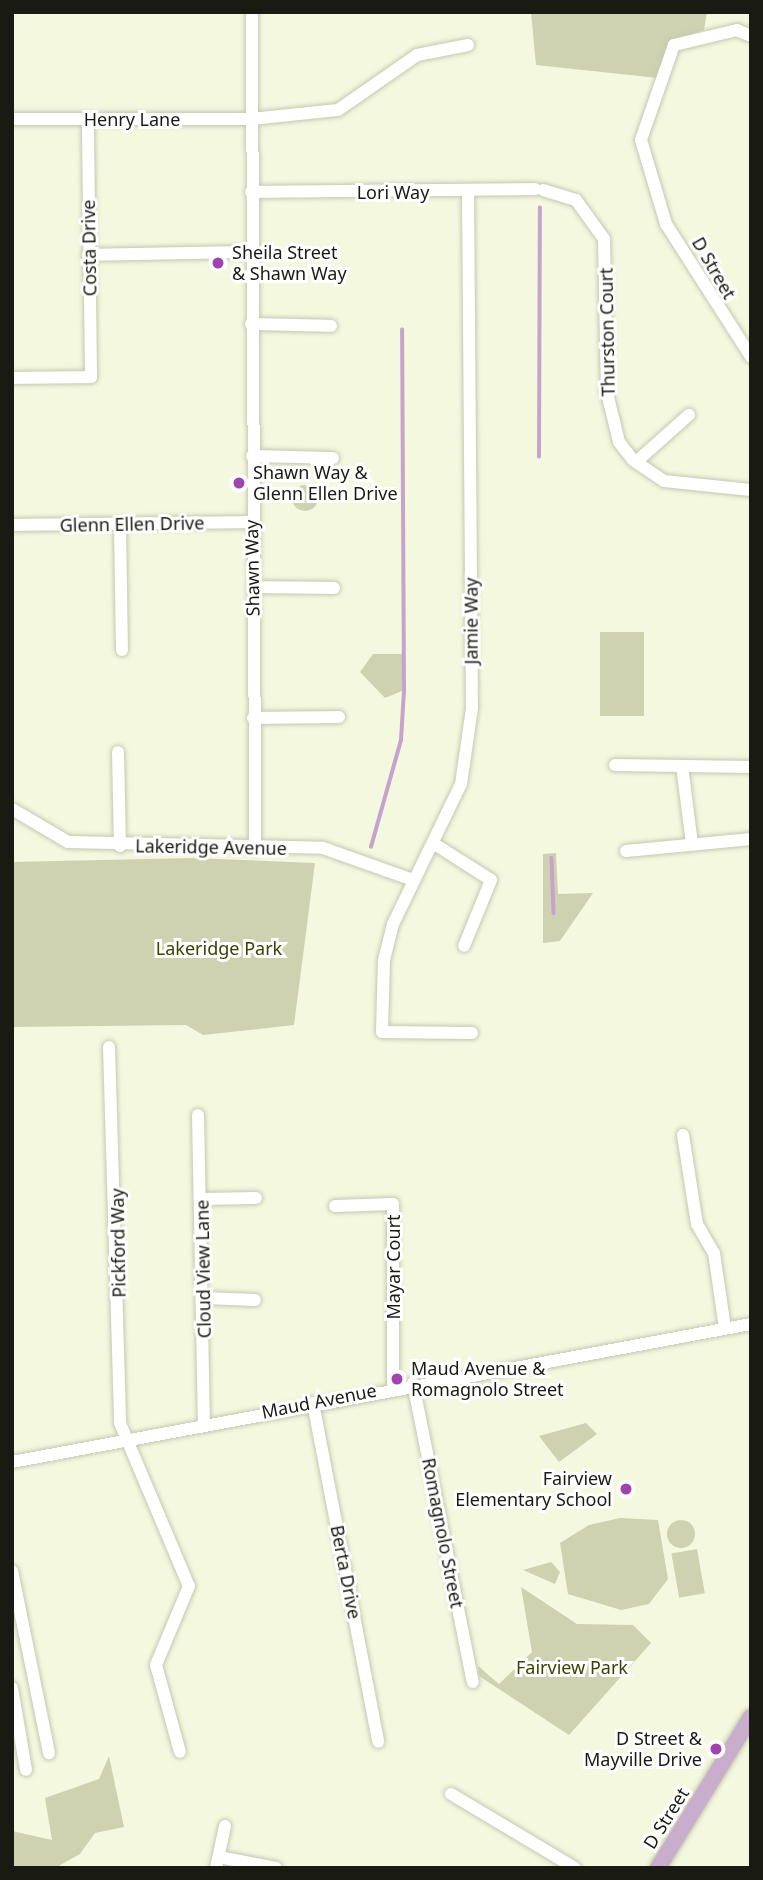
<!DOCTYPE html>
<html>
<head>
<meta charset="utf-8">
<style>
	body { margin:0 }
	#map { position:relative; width:763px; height:1880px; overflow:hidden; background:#f4f8df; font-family:"Noto Sans",sans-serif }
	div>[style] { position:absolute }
	.green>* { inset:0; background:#ced2b0; transform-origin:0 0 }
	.round { border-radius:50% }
	.stream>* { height:3.5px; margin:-1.75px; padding:0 1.75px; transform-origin:1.75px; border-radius:1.75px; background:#c6a2cc }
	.roads { filter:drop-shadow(0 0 2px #c5c8b0) drop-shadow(0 0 2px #c5c8b0) }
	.minor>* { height:12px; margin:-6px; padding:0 6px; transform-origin:6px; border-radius:6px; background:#fff }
	.major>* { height:16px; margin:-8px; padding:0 8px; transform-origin:8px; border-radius:8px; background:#c8adcc }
	.dots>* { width:19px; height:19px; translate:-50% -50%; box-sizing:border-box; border:4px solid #fff; border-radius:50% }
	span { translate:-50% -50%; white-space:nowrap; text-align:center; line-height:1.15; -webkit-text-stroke:6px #fff; paint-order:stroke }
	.street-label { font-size:18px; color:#191a11 }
	.poi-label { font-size:18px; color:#191a11 }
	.left { translate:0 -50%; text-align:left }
	.right { translate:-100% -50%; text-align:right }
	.park-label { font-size:18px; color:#3d4000 }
	.frame { position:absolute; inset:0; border:14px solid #191a11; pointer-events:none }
</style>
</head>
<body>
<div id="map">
	<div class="green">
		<div style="clip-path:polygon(531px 12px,707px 12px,704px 30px,671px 40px,658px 78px,536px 65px)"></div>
		<div class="round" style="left:292px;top:485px;width:26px;height:26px"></div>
		<div style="left:600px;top:632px;width:44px;height:84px"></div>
		<div style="clip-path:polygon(373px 654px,402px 654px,402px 691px,385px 698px,360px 672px)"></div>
		<div style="clip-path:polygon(556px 853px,558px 894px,593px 893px,560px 941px,543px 943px,543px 854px)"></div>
		<div style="clip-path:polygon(192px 858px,315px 863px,294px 1025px,203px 1035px,186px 1025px,12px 1027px,12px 862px)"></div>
		<div style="clip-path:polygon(586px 1423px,597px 1434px,559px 1462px,539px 1436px)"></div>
		<div style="clip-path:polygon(620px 1518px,658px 1520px,668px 1579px,649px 1604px,621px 1610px,568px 1594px,560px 1543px,589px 1525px)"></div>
		<div class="round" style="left:667px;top:1520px;width:28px;height:28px"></div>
		<div style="left:697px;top:1549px;width:45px;height:26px;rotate:80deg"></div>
		<div style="clip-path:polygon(551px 1562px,560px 1572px,555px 1584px,523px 1570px)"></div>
		<div style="clip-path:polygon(521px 1587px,577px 1624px,633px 1625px,651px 1643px,569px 1735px,479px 1676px,478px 1666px,499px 1684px,532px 1652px)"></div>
		<div style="clip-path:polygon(109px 1756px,124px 1827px,95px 1833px,80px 1854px,55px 1868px,12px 1868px,12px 1831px,52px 1840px,45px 1798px,99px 1779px)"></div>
	</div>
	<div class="stream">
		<div style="left:539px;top:457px;width:249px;rotate:-89.8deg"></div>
		<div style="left:371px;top:847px;width:111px;rotate:-74.3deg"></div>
		<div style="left:401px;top:740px;width:49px;rotate:-86.5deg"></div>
		<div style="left:404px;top:691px;width:361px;rotate:-90.3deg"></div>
		<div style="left:552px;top:858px;width:55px;rotate:87.9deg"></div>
	</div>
	<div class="roads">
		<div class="minor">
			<div style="left:252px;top:12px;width:837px;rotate:89.79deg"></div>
			<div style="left:751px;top:36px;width:15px;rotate:-157deg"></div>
			<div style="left:737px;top:30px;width:65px;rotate:166.6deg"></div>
			<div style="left:674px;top:45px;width:101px;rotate:109.2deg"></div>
			<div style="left:641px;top:140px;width:88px;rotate:73.4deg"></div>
			<div style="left:666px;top:224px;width:158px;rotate:57.4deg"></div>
			<div style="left:12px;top:119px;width:239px"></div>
			<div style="left:251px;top:119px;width:87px;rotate:-5.9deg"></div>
			<div style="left:338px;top:110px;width:96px;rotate:-34.8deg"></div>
			<div style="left:417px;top:55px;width:52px;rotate:-11.1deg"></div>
			<div style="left:543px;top:190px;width:34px;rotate:17deg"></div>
			<div style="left:576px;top:200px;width:48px;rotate:54.3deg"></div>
			<div style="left:604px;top:239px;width:154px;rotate:88.9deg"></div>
			<div style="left:607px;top:393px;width:50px;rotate:76.2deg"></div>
			<div style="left:619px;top:442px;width:23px;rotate:52deg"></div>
			<div style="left:633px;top:460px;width:37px;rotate:34deg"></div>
			<div style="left:664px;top:481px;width:87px;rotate:5.9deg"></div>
			<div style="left:468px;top:191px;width:517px;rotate:89.56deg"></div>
			<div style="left:472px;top:708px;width:77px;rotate:98.2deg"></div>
			<div style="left:461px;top:784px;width:156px;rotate:115.9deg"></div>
			<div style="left:393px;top:924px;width:37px;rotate:104deg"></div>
			<div style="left:384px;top:960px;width:72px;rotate:91.6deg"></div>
			<div style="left:382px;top:1032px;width:90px;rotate:0.6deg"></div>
			<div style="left:251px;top:192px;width:284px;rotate:-0.6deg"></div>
			<div style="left:88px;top:255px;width:162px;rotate:-1.1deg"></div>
			<div style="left:251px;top:324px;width:80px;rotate:1.4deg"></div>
			<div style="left:12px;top:378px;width:79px;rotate:-0.7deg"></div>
			<div style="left:91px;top:377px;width:258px;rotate:-90.7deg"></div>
			<div style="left:252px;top:456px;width:81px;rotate:1.4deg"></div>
			<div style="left:636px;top:462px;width:71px;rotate:-41.6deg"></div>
			<div style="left:120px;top:524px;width:126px;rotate:89.1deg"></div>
			<div style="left:12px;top:525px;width:240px;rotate:-0.7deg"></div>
			<div style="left:253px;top:587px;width:81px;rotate:0.7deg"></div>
			<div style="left:253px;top:718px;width:86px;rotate:-0.7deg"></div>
			<div style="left:118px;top:752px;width:94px;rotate:88.8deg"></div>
			<div style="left:615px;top:765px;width:136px;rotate:0.8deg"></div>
			<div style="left:682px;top:766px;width:79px;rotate:82.7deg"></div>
			<div style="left:12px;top:809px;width:65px;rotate:30.5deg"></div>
			<div style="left:68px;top:842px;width:255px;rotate:1.3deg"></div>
			<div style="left:323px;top:848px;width:96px;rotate:19.6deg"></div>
			<div style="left:436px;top:845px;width:65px;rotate:32.5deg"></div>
			<div style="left:491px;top:880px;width:71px;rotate:112.2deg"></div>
			<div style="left:626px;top:851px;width:126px;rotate:-5.5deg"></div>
			<div style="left:109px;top:1047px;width:376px;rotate:88.3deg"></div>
			<div style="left:120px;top:1423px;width:177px;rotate:67.1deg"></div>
			<div style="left:189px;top:1586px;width:86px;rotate:112.7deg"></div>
			<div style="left:156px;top:1665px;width:90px;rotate:74.6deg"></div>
			<div style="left:198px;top:1115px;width:308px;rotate:88.9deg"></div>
			<div style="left:683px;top:1135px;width:90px;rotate:81.1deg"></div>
			<div style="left:697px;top:1224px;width:34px;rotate:60deg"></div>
			<div style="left:714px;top:1253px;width:76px;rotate:81.7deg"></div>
			<div style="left:202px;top:1199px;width:54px;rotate:-1.1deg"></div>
			<div style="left:335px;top:1206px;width:58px;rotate:-2deg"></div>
			<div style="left:393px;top:1204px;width:183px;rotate:90deg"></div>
			<div style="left:204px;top:1298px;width:51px;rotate:2.2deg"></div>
			<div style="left:413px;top:1383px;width:305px;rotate:78.7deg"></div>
			<div style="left:313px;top:1403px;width:345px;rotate:79.1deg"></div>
			<div style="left:12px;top:1462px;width:752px;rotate:-10.58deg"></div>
			<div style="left:12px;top:1571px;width:186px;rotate:78.5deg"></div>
			<div style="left:12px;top:1688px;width:83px;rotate:80.3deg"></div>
			<div style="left:451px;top:1794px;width:144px;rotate:30.8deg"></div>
			<div style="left:219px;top:1857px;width:58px;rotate:10.9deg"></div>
			<div style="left:216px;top:1868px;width:43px;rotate:-77.9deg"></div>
		</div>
		<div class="major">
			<div style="left:658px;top:1868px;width:177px;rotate:-58.4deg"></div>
		</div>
	</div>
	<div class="dots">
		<div style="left:218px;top:263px;background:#9f44ae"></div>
		<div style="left:239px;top:483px;background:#9f44ae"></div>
		<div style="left:397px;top:1379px;background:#9f44ae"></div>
		<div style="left:626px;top:1489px;background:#9f44ae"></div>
		<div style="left:716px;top:1749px;background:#9f44ae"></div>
	</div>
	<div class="street-label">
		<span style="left:132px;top:119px">Henry Lane</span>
		<span style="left:393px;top:192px">Lori Way</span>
		<span style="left:89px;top:248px;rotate:-91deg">Costa Drive</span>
		<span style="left:714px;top:268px;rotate:60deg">D Street</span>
		<span style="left:607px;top:332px;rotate:-91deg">Thurston Court</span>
		<span style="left:132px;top:524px;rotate:-1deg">Glenn Ellen Drive</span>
		<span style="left:252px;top:568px;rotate:-91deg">Shawn Way</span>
		<span style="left:471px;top:621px;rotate:-90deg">Jamie Way</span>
		<span style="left:211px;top:847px;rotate:1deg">Lakeridge Avenue</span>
		<span style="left:118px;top:1243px;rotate:-91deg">Pickford Way</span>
		<span style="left:393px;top:1267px;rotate:-90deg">Mayar Court</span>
		<span style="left:203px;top:1269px;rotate:-91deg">Cloud View Lane</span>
		<span style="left:319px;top:1401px;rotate:-11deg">Maud Avenue</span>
		<span style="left:443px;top:1533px;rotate:79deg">Romagnolo Street</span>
		<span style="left:346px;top:1572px;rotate:79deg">Berta Drive</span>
		<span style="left:666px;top:1818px;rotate:-58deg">D Street</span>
	</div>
	<div class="poi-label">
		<span class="left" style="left:232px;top:263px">Sheila Street<br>&amp; Shawn Way</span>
		<span class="left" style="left:253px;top:483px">Shawn Way &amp;<br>Glenn Ellen Drive</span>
		<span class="left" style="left:411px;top:1379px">Maud Avenue &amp;<br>Romagnolo Street</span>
		<span class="right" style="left:612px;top:1489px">Fairview<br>Elementary School</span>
		<span class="right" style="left:702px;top:1749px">D Street &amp;<br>Mayville Drive</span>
	</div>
	<div class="park-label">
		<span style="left:219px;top:948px">Lakeridge Park</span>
		<span style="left:572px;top:1667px">Fairview Park</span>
	</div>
	<div class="frame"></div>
</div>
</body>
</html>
